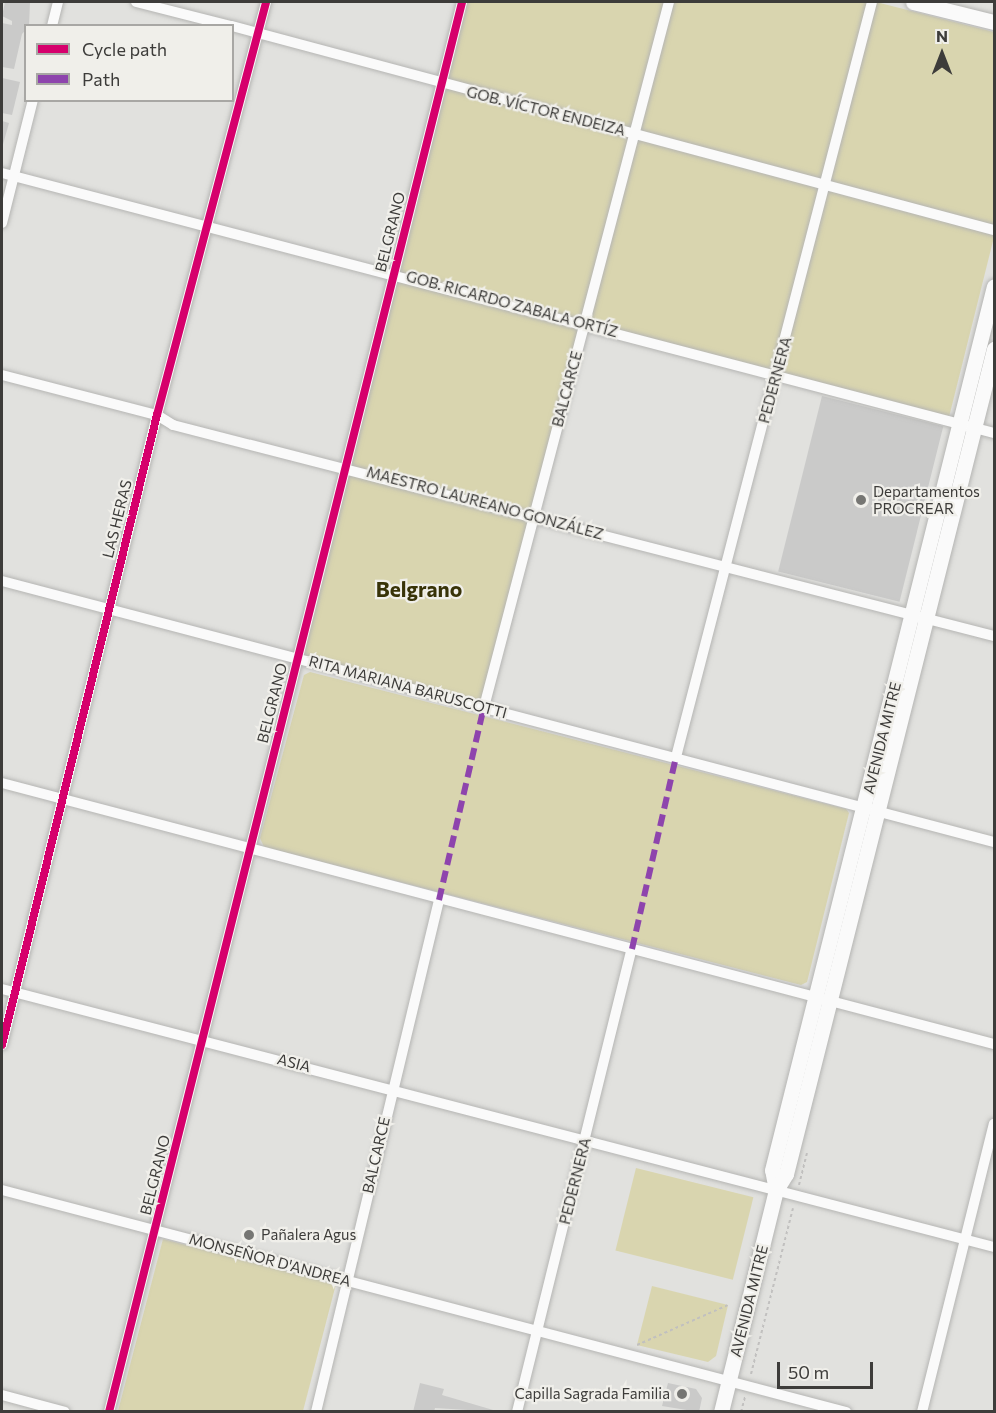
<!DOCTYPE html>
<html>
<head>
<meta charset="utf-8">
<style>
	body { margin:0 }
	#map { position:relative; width:996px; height:1413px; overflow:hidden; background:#e1e1de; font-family:Commissioner,sans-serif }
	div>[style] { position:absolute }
	.green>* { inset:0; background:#d9d5af; transform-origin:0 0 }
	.building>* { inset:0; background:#cacac9; transform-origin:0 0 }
	.path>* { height:2px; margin-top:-1px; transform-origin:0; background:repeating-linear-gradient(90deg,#c1c0bf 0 3px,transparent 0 6px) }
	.roads { filter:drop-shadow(0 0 2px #b5b5b3) drop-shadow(0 0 2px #b5b5b3) }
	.street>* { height:10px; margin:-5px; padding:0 5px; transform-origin:5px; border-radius:5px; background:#fafafa }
	.secondary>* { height:15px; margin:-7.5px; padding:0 7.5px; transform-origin:7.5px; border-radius:7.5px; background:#fafafa }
	.quiet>* { height:6px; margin-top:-3px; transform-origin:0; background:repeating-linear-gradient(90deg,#8e44ad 0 12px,transparent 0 18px) }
	.cycleway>* { height:8px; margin:-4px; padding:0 4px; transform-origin:4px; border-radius:4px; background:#d6006c }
	.dots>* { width:16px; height:16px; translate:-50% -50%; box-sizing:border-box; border:3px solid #f0efea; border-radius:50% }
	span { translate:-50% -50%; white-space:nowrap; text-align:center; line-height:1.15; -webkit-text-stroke:4.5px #f0efea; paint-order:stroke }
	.street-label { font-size:15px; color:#3d3c3a }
	.poi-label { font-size:15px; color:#3d3c3a }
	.left { translate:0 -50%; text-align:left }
	.right { translate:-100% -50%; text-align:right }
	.district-label { font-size:21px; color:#383308; font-weight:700 }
	.frame { position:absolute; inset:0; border:3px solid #3d3c3a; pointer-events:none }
	.legend { position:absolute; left:24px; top:24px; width:210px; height:78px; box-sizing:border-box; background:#f0efea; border:2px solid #a8a7a4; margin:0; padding:8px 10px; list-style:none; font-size:18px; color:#3d3c3a }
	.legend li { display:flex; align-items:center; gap:12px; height:30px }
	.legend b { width:30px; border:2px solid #a8a7a4 }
	.north { position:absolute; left:912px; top:24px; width:60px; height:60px; -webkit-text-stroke:4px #f0efea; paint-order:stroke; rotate:0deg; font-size:16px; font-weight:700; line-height:24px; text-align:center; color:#3d3c3a }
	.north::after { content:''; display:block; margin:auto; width:21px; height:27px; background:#3d3c3a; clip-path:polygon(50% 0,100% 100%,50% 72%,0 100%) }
	.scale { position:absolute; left:777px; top:1362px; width:96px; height:27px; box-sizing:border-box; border:3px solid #3d3c3a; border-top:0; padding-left:8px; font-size:18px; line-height:21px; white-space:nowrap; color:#3d3c3a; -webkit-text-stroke:4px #f0efea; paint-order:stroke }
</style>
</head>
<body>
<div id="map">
	<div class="green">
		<div style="clip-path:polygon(462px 2px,876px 2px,994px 32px,994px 237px,948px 421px,584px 323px,484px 707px,297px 658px)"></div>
		<div style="clip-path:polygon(310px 672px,846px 809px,849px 813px,807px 982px,801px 985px,264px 847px,260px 838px,304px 675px)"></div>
		<div style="left:636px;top:1168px;width:121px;height:85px;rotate:14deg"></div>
		<div style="clip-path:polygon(163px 1239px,336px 1284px,303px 1411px,118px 1411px)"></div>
		<div style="clip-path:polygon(652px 1286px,728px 1305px,716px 1356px,708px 1362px,637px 1345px)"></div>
	</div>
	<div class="building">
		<div style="clip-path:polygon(5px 2px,30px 2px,29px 26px,22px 34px,14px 69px,2px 67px,2px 23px,12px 25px,12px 21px,2px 16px)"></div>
		<div style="clip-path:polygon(2px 78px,20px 82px,12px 115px,2px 113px)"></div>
		<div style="clip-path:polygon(2px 121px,9px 123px,2px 148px)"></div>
		<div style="left:822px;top:396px;width:125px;height:181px;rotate:14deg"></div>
		<div style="clip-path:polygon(420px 1383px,444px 1389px,442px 1395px,500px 1412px,435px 1408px,434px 1412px,413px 1412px)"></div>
		<div style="clip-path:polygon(668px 1383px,696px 1389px,702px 1398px,699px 1412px,662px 1406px)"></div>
	</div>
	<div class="path">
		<div style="left:799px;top:1185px;width:33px;rotate:-76deg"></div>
		<div style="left:637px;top:1345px;width:99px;rotate:-23.7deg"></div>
		<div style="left:751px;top:1374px;width:171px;rotate:-75.8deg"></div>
		<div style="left:741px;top:1412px;width:16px;rotate:-75deg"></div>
	</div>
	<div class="roads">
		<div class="street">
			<div style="left:136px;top:2px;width:98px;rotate:14.2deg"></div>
			<div style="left:52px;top:26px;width:25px;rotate:-76deg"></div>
			<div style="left:232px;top:26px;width:789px;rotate:14.99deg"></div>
			<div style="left:2px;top:173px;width:1026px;rotate:14.69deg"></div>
			<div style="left:2px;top:223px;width:127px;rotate:-75.9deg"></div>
			<div style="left:2px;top:375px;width:160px;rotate:14.5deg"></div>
			<div style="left:157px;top:415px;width:19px;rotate:32deg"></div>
			<div style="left:173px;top:425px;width:848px;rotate:14.41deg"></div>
			<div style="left:2px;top:581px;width:1026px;rotate:14.74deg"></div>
			<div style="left:484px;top:707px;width:729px;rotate:-75.3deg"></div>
			<div style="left:676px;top:757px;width:780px;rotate:-75.45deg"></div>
			<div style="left:2px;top:783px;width:1026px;rotate:14.74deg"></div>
			<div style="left:2px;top:989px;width:1025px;rotate:14.58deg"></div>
			<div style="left:2px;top:1045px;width:649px;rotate:-76.18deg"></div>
			<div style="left:157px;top:415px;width:427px;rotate:-75.2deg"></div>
			<div style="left:2px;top:1190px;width:873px;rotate:14.74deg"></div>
			<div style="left:2px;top:1395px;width:65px;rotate:15.1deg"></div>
			<div style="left:109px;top:1412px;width:1454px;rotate:-75.94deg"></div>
			<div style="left:316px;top:1412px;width:527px;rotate:-76.49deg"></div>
			<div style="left:517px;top:1412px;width:477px;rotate:-76.1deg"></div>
			<div style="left:922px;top:1412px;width:297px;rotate:-76deg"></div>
		</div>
		<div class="secondary">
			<div style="left:913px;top:2px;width:83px;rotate:13.9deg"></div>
			<div style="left:776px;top:1190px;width:20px;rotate:-101deg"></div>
			<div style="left:772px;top:1170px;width:911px;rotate:-75.9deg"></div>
			<div style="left:721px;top:1412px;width:229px;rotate:-76.1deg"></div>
			<div style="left:776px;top:1190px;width:19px;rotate:-58deg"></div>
			<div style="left:786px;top:1174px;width:851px;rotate:-75.85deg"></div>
		</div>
	</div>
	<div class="quiet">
		<div style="left:439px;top:900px;width:198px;rotate:-76.9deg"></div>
		<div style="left:632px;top:949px;width:197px;rotate:-77.1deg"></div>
	</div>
	<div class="cycleway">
		<div style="left:2px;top:1045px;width:649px;rotate:-76.18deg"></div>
		<div style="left:157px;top:415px;width:427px;rotate:-75.2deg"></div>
		<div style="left:109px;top:1412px;width:1454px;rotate:-75.94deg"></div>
	</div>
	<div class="dots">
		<div style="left:861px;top:500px;background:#767673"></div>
		<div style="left:249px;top:1235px;background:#767673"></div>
		<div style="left:682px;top:1394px;background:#767673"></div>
	</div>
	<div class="street-label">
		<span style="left:546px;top:111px;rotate:14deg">GOB. VÍCTOR ENDEIZA</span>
		<span style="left:390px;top:232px;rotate:-76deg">BELGRANO</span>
		<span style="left:512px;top:304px;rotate:15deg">GOB. RICARDO ZABALA ORTÍZ</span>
		<span style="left:775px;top:380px;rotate:-75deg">PEDERNERA</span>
		<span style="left:567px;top:389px;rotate:-75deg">BALCARCE</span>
		<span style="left:485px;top:503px;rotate:15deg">MAESTRO LAUREANO GONZÁLEZ</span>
		<span style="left:117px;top:519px;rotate:-76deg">LAS HERAS</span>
		<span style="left:408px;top:687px;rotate:15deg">RITA MARIANA BARUSCOTTI</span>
		<span style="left:272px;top:703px;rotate:-76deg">BELGRANO</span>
		<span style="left:882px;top:738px;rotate:-76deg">AVENIDA MITRE</span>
		<span style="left:294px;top:1063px;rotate:15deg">ASIA</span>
		<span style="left:376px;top:1155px;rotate:-77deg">BALCARCE</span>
		<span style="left:155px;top:1175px;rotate:-76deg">BELGRANO</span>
		<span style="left:575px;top:1181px;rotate:-76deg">PEDERNERA</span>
		<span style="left:270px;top:1260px;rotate:15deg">MONSEÑOR D'ANDREA</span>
		<span style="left:749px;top:1301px;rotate:-76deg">AVENIDA MITRE</span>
	</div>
	<div class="poi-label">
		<span class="left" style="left:873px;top:500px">Departamentos<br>PROCREAR</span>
		<span class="left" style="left:261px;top:1235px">Pañalera Agus</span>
		<span class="right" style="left:670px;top:1394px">Capilla Sagrada Familia</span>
	</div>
	<div class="district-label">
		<span style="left:419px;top:589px">Belgrano</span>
	</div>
	<div class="frame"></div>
	<ul class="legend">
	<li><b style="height:8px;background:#d6006c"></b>Cycle path</li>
	<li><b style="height:8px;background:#8e44ad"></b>Path</li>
	</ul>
	<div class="north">N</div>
	<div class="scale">50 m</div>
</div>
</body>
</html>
